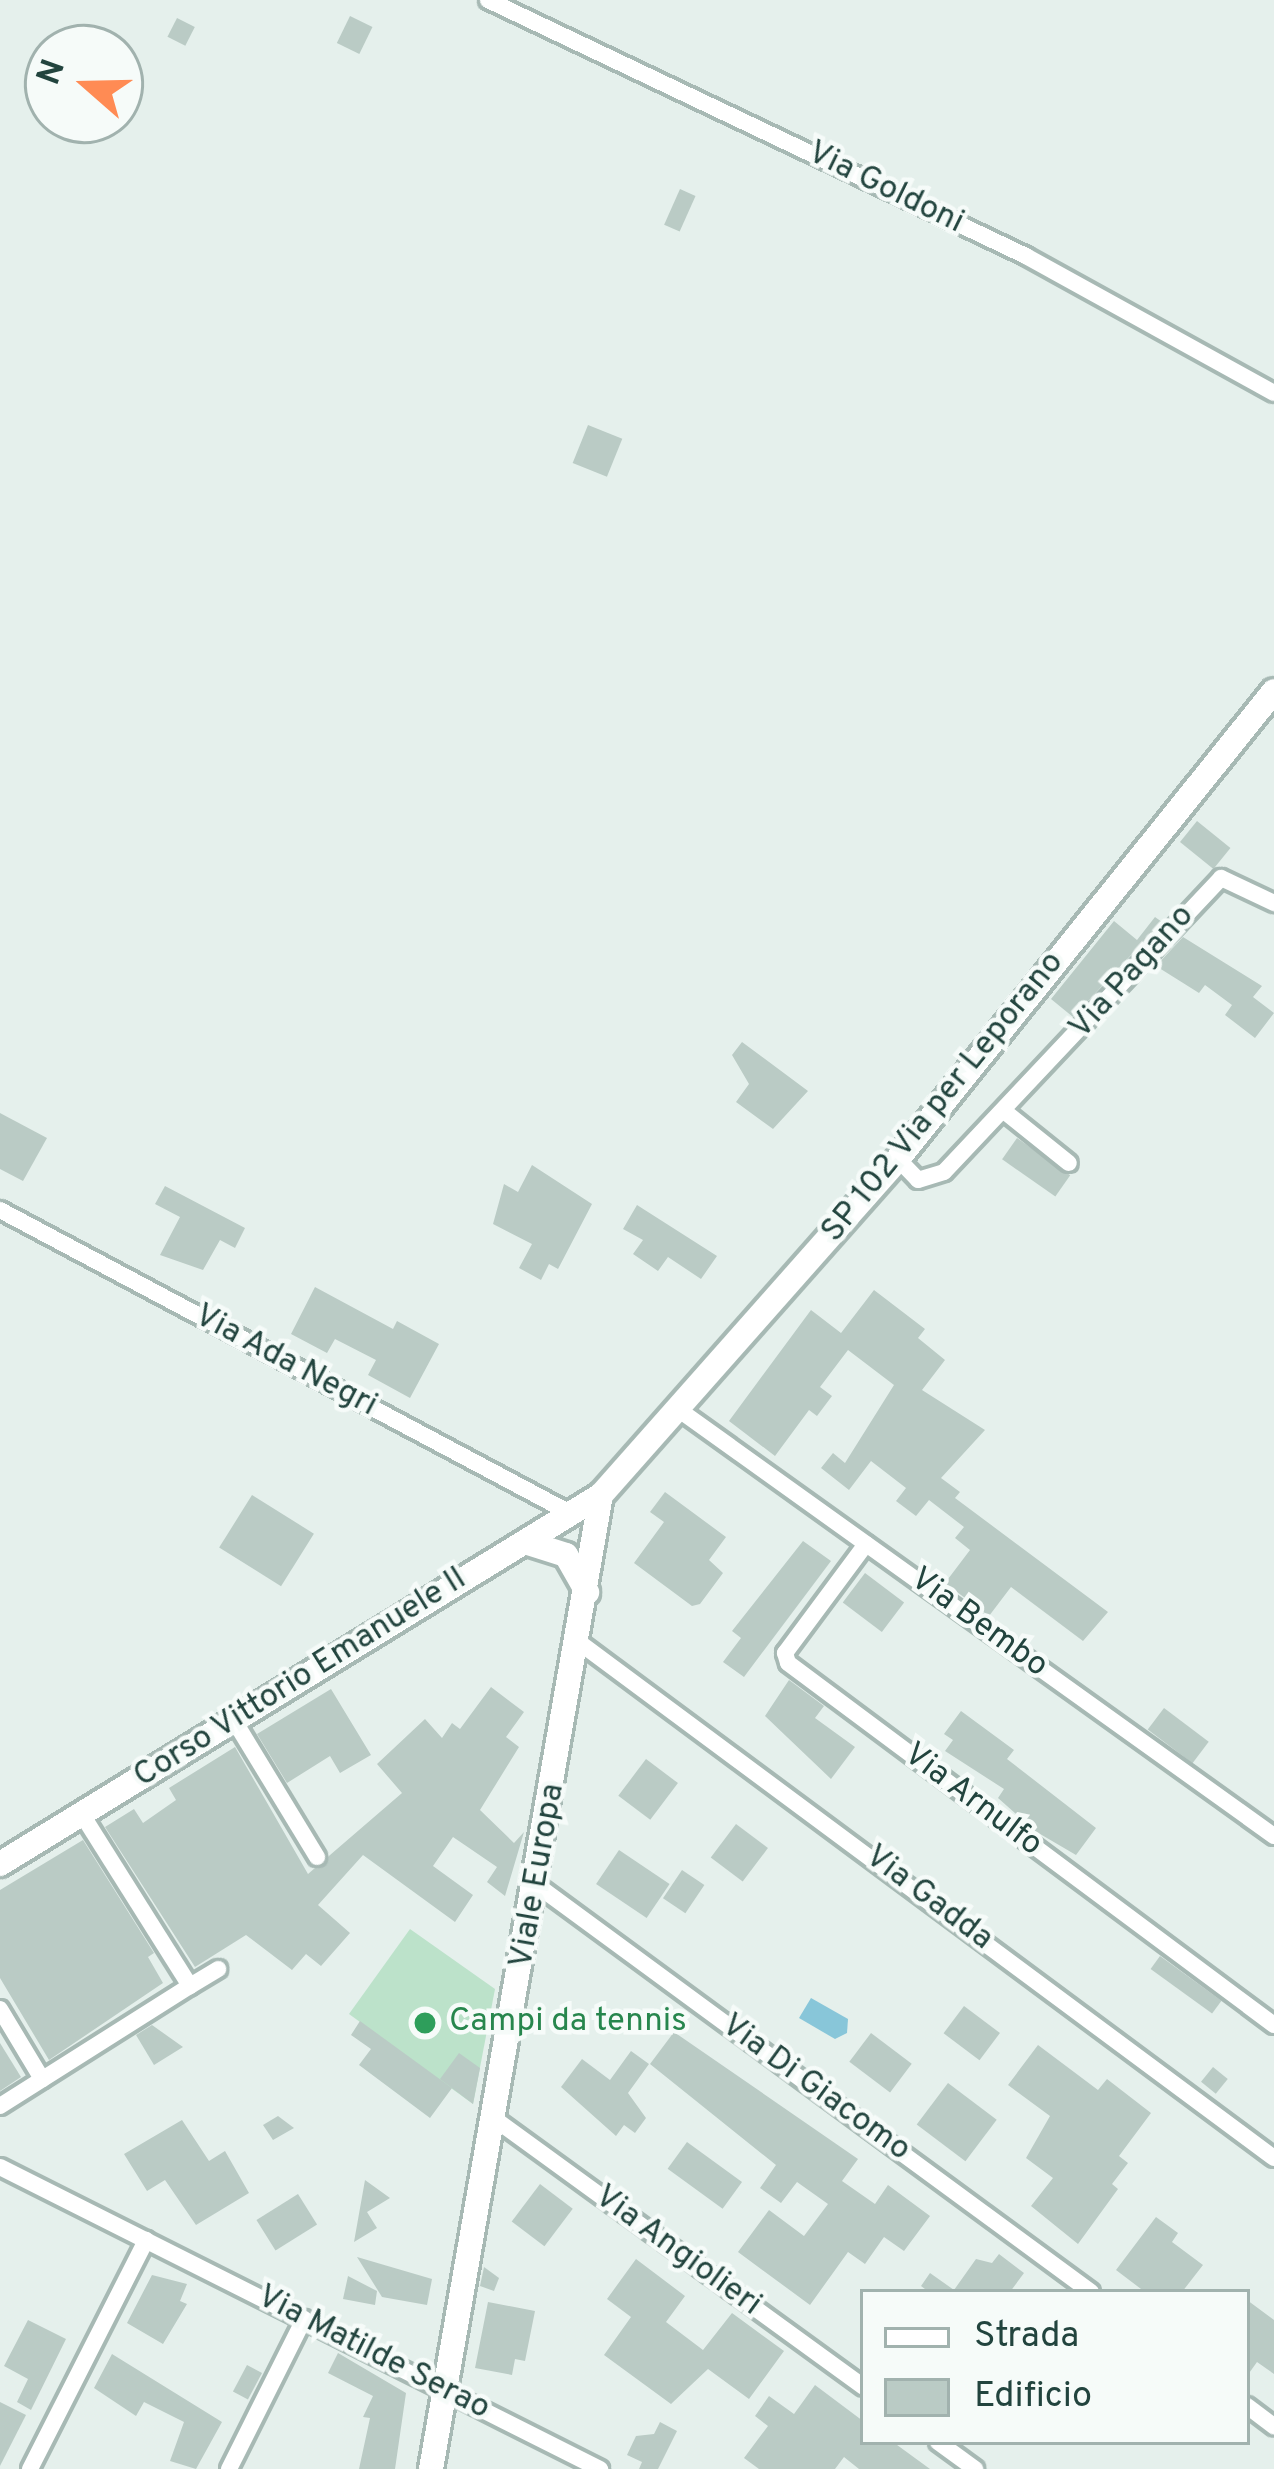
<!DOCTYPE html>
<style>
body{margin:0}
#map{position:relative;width:1274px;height:2469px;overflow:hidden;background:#e5f0ec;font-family:Overpass,sans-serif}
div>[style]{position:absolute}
.green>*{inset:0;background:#bce2ca}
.water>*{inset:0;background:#88c6d9}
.building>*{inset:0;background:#bacbc5;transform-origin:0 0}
.roads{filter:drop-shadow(3px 0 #a7b9b4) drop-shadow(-3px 0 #a7b9b4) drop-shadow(0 3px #a7b9b4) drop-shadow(0 -3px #a7b9b4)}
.street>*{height:16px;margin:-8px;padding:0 8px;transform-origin:8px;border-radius:8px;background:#fff}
.secondary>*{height:24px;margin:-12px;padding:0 12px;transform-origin:12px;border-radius:12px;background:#fff}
.dots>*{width:33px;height:33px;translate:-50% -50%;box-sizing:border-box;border:6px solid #f6fbf9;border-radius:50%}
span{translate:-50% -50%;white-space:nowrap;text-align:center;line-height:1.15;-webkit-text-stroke:9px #f6fbf9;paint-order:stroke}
.street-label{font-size:33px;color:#22443e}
.leisure-label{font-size:33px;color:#27864d}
.left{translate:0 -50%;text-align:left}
.legend{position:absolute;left:860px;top:2289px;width:390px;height:156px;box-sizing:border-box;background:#f6fbf9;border:3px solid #a1b2ae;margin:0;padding:15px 21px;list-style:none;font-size:36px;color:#22443e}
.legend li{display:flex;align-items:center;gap:24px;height:60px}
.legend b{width:60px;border:3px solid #a1b2ae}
.north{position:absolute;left:24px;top:24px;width:120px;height:120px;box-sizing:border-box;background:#f6fbf9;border:3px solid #a1b2ae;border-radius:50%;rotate:290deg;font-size:33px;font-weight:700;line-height:48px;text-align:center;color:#22443e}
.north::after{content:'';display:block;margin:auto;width:42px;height:54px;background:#ff8b54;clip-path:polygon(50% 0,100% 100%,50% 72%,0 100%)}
</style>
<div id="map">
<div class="green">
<div style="clip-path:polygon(410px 1929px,495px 1989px,473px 2104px,349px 2014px)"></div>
</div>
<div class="water">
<div style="clip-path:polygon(811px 1998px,848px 2019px,847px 2033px,835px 2039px,799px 2018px)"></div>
</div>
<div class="building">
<div style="left:350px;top:16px;width:25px;height:30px;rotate:26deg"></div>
<div style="left:177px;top:18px;width:20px;height:21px;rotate:27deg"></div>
<div style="left:680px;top:189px;width:17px;height:39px;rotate:24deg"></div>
<div style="left:588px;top:425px;width:37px;height:41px;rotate:22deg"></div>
<div style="left:1197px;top:821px;width:43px;height:27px;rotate:39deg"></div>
<div style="clip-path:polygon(1155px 917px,1162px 922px,1073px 1017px,1051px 999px,1114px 921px,1137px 940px)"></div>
<div style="clip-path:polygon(1183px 937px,1262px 986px,1253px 997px,1274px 1013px,1255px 1038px,1225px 1015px,1232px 1005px,1205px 985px,1199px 993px,1156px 966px)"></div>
<div style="clip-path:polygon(742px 1042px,808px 1091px,773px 1129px,736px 1102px,749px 1084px,732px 1055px)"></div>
<div style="clip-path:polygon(0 1113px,47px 1138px,23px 1181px,0 1169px)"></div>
<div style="left:1017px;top:1138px;width:65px;height:26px;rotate:35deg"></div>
<div style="clip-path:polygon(532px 1165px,592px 1204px,558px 1269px,549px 1264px,541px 1280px,519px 1268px,532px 1244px,493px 1224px,504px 1184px,518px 1192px)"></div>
<div style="clip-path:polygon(165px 1186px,245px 1228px,235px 1248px,220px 1240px,203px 1270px,160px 1255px,180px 1217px,155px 1204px)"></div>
<div style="clip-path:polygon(637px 1205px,717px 1256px,701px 1279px,668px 1257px,658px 1271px,633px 1254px,643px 1240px,623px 1229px)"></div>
<div style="clip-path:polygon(315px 1287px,393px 1329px,397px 1321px,439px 1344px,410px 1398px,368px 1375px,376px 1360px,335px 1339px,327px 1353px,291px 1334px)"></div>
<div style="clip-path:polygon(874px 1290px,925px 1329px,918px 1338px,945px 1360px,922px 1390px,985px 1430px,941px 1478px,960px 1492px,955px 1498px,1108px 1612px,1083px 1641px,1011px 1587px,989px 1616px,945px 1583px,970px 1550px,955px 1538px,964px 1527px,929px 1500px,916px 1516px,896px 1501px,906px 1488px,871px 1461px,849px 1490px,821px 1468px,833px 1453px,845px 1463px,894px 1385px,848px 1350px,820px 1387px,832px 1396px,817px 1416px,809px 1410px,775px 1456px,729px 1421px,811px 1310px,841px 1333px)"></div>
<div style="clip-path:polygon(665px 1492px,726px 1537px,709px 1560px,723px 1573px,700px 1604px,692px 1606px,634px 1563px,664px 1522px,650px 1512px)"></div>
<div style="left:252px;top:1495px;width:73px;height:62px;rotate:32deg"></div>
<div style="clip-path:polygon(803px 1541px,831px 1561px,744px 1677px,723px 1662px,741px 1638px,732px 1631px)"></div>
<div style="left:865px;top:1573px;width:49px;height:37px;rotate:37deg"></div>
<div style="clip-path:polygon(789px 1680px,824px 1706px,815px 1718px,855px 1747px,831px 1779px,765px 1716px)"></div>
<div style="clip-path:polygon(491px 1687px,524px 1712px,506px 1737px,519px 1747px,480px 1810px,514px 1843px,524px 1832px,505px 1896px,487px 1882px,497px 1867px,453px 1837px,433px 1866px,473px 1895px,455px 1922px,363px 1855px,318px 1905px,350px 1933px,321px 1966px,306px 1954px,292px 1970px,246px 1935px,195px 1967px,105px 1827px,134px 1809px,143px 1823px,176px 1800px,169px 1788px,235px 1747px,308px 1874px,402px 1793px,377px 1764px,425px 1719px,442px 1738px,452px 1723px,460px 1729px)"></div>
<div style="clip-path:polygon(331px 1689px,371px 1755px,340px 1773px,330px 1756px,287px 1783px,257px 1734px)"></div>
<div style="left:1164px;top:1708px;width:56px;height:27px;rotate:37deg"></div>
<div style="clip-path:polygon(961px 1711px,1014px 1750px,1007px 1759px,1096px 1828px,1076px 1855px,1035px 1831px,998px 1798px,1004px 1789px,945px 1751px,953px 1740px,944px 1734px)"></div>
<div style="left:646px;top:1759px;width:40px;height:46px;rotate:37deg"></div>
<div style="left:736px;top:1824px;width:40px;height:42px;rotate:37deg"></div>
<div style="clip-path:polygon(83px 1840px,154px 1953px,148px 1957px,163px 1983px,49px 2060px,0 1978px,0 1890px)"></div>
<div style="left:619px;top:1850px;width:61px;height:41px;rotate:34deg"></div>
<div style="left:682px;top:1870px;width:27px;height:34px;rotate:34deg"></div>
<div style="left:1160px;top:1956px;width:76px;height:16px;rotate:36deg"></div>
<div style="left:964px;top:2006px;width:45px;height:34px;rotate:37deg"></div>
<div style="clip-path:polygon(360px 2021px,452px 2088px,430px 2118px,359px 2065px,371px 2049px,351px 2035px)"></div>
<div style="clip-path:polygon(152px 2025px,183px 2047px,154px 2065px,136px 2035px)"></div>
<div style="clip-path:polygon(674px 2032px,858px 2159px,842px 2181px,875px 2204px,888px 2185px,930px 2216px,904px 2251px,884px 2237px,865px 2264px,848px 2252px,810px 2305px,738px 2252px,769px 2210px,804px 2236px,828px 2204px,797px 2182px,781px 2203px,760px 2188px,776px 2165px,650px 2064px)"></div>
<div style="left:871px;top:2033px;width:51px;height:36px;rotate:37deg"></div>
<div style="clip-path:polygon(0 2043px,21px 2077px,0 2091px)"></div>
<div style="clip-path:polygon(1038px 2045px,1098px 2090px,1107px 2079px,1151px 2113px,1119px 2156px,1128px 2163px,1112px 2184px,1118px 2189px,1078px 2244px,1031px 2206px,1053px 2178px,1026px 2158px,1050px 2116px,1008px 2085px)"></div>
<div style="clip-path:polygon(631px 2051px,649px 2064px,628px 2093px,646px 2118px,635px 2133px,624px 2125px,616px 2136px,561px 2087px,582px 2059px,610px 2080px)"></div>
<div style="clip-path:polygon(459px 2053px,480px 2068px,473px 2104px,440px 2079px)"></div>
<div style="left:1213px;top:2067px;width:19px;height:19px;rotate:39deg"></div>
<div style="left:948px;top:2083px;width:61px;height:52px;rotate:37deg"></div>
<div style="clip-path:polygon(278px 2116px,294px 2128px,273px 2140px,263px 2125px)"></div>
<div style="clip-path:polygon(182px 2120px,209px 2161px,225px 2151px,249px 2193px,196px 2225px,165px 2180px,147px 2191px,124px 2154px)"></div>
<div style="left:687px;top:2142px;width:68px;height:33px;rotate:36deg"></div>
<div style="clip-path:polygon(365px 2180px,390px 2198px,367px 2212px,377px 2228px,354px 2242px)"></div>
<div style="left:540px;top:2184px;width:41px;height:47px;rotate:37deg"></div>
<div style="left:298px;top:2194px;width:36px;height:49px;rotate:58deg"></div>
<div style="clip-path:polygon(1156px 2217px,1178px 2233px,1172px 2242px,1203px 2265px,1182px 2292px,1145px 2292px,1116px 2270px)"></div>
<div style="clip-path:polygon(999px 2254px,1024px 2273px,1010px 2292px,929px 2292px,921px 2286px,930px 2273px,954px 2290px,976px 2259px,992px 2263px)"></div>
<div style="clip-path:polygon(357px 2257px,432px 2279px,427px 2305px,382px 2297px)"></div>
<div style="clip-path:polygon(636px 2259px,685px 2296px,666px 2322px,703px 2350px,732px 2313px,784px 2351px,749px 2399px,708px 2369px,671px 2404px,604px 2355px,631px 2317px,607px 2299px)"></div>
<div style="clip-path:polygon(484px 2267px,499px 2278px,494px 2291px,480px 2286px)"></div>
<div style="clip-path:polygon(152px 2275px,187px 2284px,180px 2301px,187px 2304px,163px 2344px,127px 2323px)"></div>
<div style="clip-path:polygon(348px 2276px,377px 2291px,375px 2305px,343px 2299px)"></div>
<div style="clip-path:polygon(1247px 2300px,1274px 2320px,1274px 2374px,1257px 2362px,1247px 2376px)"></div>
<div style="clip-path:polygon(488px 2302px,535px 2311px,525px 2361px,515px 2359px,512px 2375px,475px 2368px)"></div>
<div style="clip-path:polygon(28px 2320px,66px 2339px,31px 2410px,17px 2402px,28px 2379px,4px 2366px)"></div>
<div style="clip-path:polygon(338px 2353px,406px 2393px,395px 2469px,359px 2469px,370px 2418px,363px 2417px,373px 2396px,328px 2373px)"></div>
<div style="clip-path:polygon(112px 2354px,222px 2422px,196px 2469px,170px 2461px,184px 2422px,144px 2402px,136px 2416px,94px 2388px)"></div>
<div style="left:247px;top:2365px;width:17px;height:30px;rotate:28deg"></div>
<div style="clip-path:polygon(815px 2385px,863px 2421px,863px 2442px,893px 2442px,930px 2469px,859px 2469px,844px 2457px,835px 2469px,759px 2469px,744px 2458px,768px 2426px,755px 2416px,769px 2396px,794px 2414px)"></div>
<div style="clip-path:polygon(0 2402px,26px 2415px,0 2466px)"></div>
<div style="clip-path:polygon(660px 2422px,677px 2431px,658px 2469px,639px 2469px,642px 2462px,627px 2455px,636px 2436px,654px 2434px)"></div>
</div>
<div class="roads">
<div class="street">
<div style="left:488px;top:0;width:596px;rotate:25.45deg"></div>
<div style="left:1026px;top:256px;width:283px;rotate:28.9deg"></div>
<div style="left:1004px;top:1111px;width:83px;rotate:38.7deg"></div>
<div style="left:898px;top:1159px;width:29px;rotate:46deg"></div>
<div style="left:918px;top:1180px;width:27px;rotate:-17deg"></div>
<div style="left:944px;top:1172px;width:404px;rotate:-46.7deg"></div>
<div style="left:1221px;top:878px;width:59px;rotate:25.3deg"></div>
<div style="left:0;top:1210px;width:646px;rotate:27.99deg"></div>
<div style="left:682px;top:1412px;width:728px;rotate:35.61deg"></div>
<div style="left:866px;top:1544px;width:136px;rotate:126.6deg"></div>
<div style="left:785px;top:1653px;width:10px;rotate:73deg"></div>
<div style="left:788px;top:1663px;width:606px;rotate:36.68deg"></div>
<div style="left:580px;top:1643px;width:864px;rotate:36.58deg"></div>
<div style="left:235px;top:1722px;width:158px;rotate:58.7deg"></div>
<div style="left:538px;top:1886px;width:686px;rotate:36.29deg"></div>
<div style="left:190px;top:1986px;width:33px;rotate:-31deg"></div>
<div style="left:0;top:2009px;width:82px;rotate:59deg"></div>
<div style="left:0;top:2106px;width:225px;rotate:-32.3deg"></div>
<div style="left:190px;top:1986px;width:204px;rotate:-122.2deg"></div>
<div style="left:492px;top:2117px;width:459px;rotate:36deg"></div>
<div style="left:0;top:2167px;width:672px;rotate:26.72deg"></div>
<div style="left:1247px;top:2406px;width:34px;rotate:37deg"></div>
<div style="left:938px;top:2442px;width:46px;rotate:36.1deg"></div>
<div style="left:30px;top:2469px;width:257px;rotate:-63.1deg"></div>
<div style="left:229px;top:2469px;width:168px;rotate:-63.4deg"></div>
</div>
<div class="secondary">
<div style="left:525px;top:1542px;width:43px;rotate:17.6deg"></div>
<div style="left:566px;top:1555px;width:43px;rotate:60.4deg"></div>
<div style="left:0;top:1864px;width:705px;rotate:-31.55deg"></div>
<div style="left:601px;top:1495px;width:448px;rotate:-48.5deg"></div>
<div style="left:898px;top:1159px;width:600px;rotate:-51.22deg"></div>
<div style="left:431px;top:2469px;width:989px;rotate:-80.1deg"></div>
</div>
</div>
<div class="dots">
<div style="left:425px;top:2023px;background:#2e9e5b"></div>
</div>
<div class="street-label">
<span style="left:885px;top:189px;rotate:26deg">Via Goldoni</span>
<span style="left:1133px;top:973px;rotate:-48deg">Via Pagano</span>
<span style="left:944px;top:1098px;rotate:-51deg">SP 102 Via per Leporano</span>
<span style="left:285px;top:1362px;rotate:28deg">Via Ada Negri</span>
<span style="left:978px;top:1624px;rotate:36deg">Via Bembo</span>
<span style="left:301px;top:1679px;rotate:-32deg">Corso Vittorio Emanuele II</span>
<span style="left:972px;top:1801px;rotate:37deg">Via Arnulfo</span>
<span style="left:539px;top:1876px;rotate:-80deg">Viale Europa</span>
<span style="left:928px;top:1899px;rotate:37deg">Via Gadda</span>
<span style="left:815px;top:2089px;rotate:36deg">Via Di Giacomo</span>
<span style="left:677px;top:2252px;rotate:36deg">Via Angiolieri</span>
<span style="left:373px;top:2354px;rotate:27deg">Via Matilde Serao</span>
</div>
<div class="leisure-label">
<span class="left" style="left:449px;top:2023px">Campi da tennis</span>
</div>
<ul class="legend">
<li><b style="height:15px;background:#fff"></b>Strada</li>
<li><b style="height:33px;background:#bacbc5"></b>Edificio</li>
</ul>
<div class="north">N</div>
</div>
